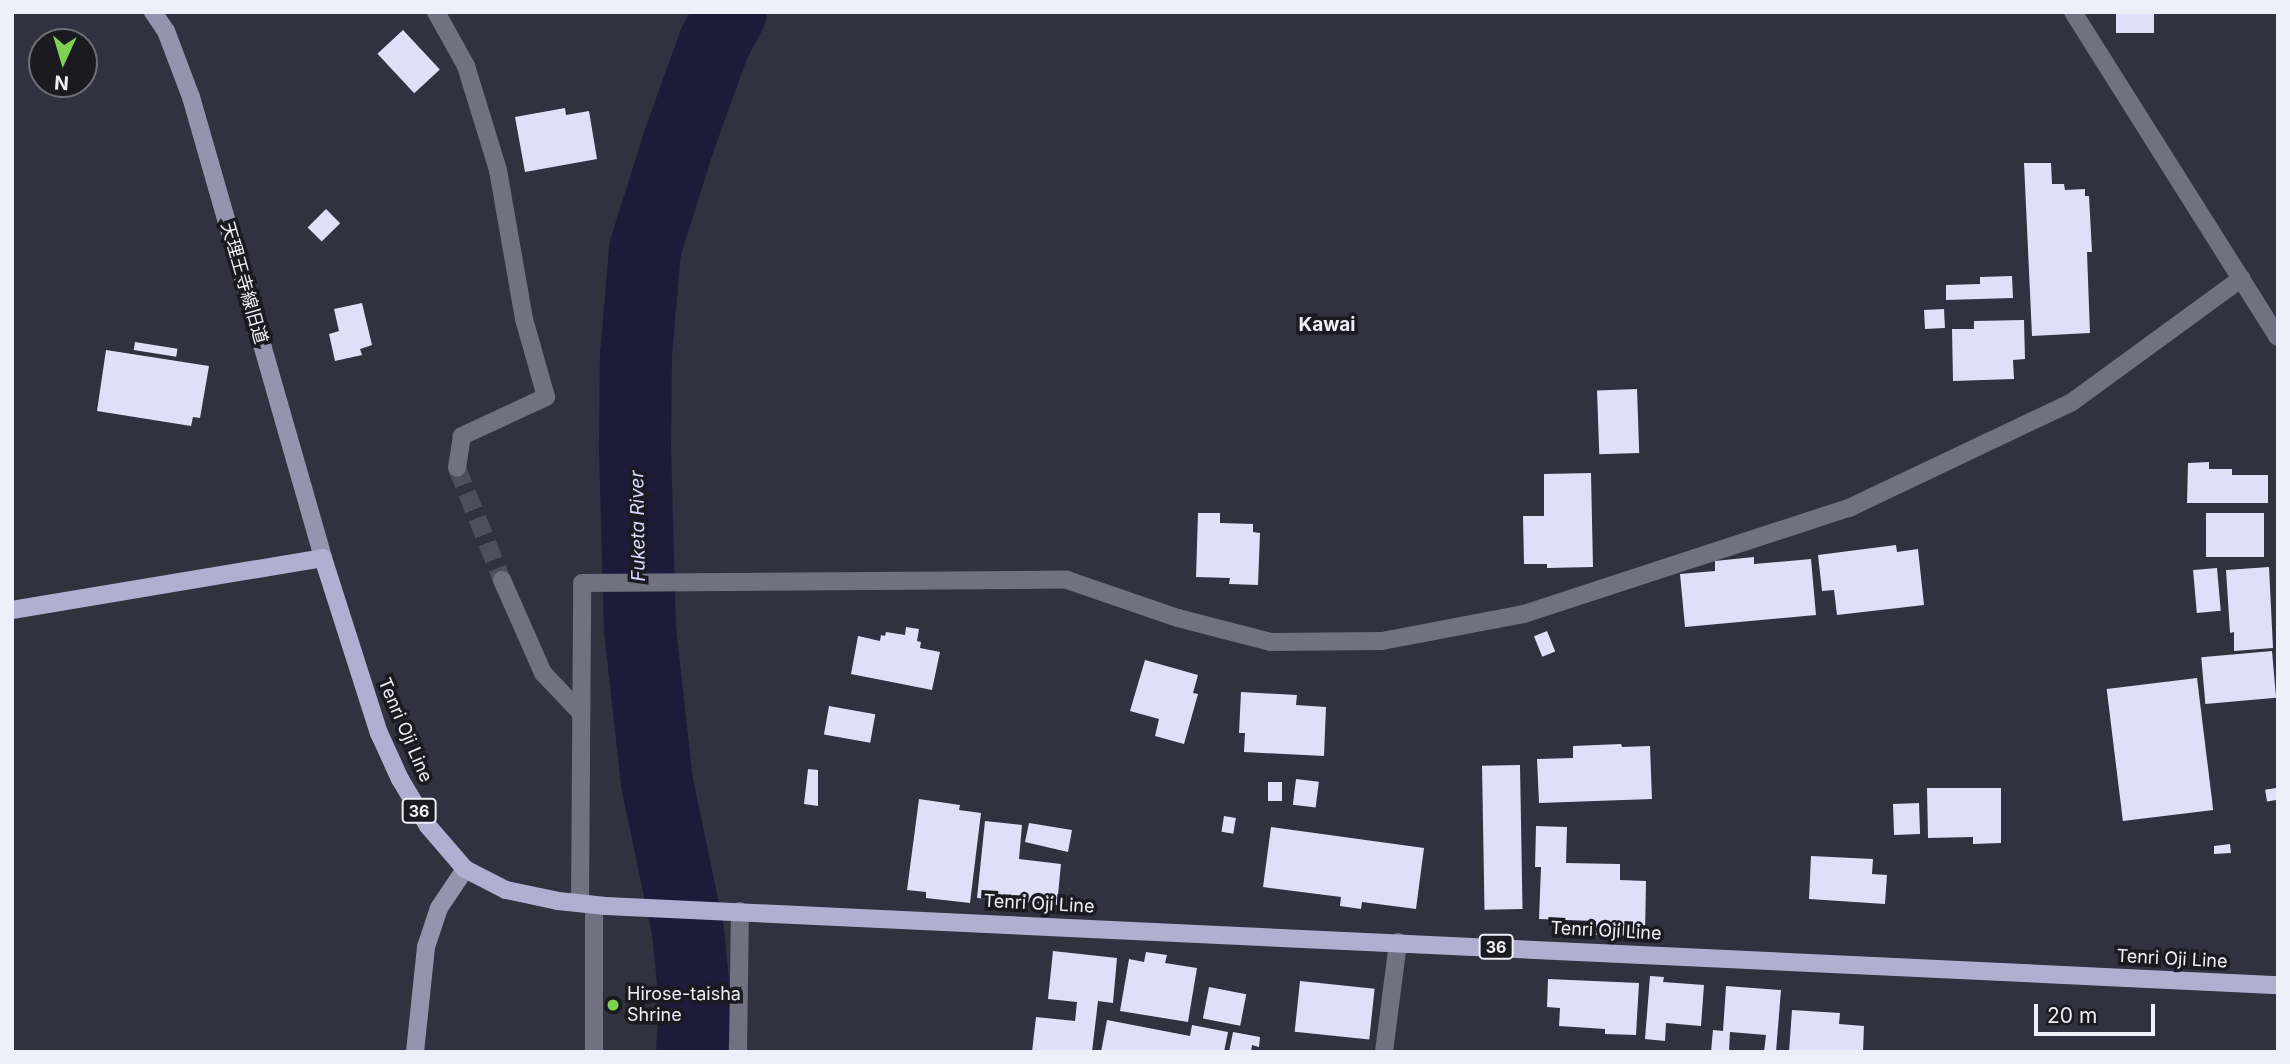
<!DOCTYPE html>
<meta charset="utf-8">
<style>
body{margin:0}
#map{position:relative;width:2290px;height:1064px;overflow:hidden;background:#313140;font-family:Inter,"Noto Sans JP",sans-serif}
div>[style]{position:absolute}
.river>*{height:72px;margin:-36px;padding:0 36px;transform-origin:36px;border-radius:36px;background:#1e1a39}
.building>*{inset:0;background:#dfdff8;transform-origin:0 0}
.street-tunnel>*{height:18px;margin-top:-9px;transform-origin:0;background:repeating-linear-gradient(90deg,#4e4e5c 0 18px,transparent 0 27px)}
.lane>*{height:18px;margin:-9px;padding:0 9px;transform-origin:9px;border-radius:9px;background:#727182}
.street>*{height:18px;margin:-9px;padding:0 9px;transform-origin:9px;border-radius:9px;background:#727182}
.secondary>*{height:18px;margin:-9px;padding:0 9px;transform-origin:9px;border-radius:9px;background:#9594af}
.primary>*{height:18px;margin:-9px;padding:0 9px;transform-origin:9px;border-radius:9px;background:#b0afd1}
.dots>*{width:19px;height:19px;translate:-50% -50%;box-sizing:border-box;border:4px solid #1a1a20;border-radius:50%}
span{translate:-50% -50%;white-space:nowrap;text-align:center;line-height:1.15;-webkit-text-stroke:7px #1a1a20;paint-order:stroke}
.shield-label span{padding:2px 5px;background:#1a1a20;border:2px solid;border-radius:5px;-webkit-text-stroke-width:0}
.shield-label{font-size:16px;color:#efeff9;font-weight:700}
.street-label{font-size:18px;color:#efeff9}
.poi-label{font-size:18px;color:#efeff9}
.left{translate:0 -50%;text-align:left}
.neighbourhood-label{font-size:19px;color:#efeff9;font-weight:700}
.water-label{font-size:19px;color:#d8d7fd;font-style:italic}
.frame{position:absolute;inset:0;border:14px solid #efeff9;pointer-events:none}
.north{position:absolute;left:28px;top:28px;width:70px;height:70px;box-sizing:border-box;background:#1a1a20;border:2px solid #6f6f77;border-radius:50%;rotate:184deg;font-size:19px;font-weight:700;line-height:28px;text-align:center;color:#efeff9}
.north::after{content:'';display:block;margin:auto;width:24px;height:32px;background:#7ed153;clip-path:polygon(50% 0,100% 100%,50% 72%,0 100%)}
.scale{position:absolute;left:2034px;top:1004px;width:121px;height:32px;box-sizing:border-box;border:4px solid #efeff9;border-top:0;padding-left:9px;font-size:21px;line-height:24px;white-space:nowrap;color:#efeff9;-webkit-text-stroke:5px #1a1a20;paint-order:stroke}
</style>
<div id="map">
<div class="river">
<div style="left:692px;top:1052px;width:50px;rotate:-86.6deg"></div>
<div style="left:695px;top:1002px;width:71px;rotate:-95.6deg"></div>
<div style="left:688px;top:931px;width:151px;rotate:-101.8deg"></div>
<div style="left:657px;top:783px;width:156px;rotate:-96.3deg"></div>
<div style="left:640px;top:628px;width:183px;rotate:-91.6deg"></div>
<div style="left:635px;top:445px;width:90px;rotate:-89.4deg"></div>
<div style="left:636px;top:355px;width:106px;rotate:-85.1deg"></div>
<div style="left:645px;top:249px;width:113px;rotate:-72.5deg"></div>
<div style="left:679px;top:141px;width:103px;rotate:-70.2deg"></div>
<div style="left:714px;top:44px;width:36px;rotate:-62deg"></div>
</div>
<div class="building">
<div style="left:2116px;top:12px;width:38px;height:21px"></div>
<div style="left:403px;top:30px;width:54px;height:35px;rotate:47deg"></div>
<div style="clip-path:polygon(565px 108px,566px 115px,589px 111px,597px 159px,525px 172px,515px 117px)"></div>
<div style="clip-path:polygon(2024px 163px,2051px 163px,2052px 184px,2064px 184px,2065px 190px,2085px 189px,2085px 196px,2089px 196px,2092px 252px,2087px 252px,2090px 333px,2032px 336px)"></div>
<div style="left:326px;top:209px;width:20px;height:26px;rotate:45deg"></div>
<div style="clip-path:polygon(2012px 276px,2013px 298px,1946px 300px,1946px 285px,1980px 284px,1980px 277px)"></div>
<div style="clip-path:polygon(362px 303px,372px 345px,360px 349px,362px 355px,335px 361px,329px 334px,339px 331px,334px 309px)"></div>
<div style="left:1944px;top:309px;width:19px;height:20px;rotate:87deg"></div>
<div style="clip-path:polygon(2024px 320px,2025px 359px,2013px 360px,2014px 379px,1953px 381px,1952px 329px,1974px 329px,1974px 321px)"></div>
<div style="left:135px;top:342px;width:43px;height:8px;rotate:9deg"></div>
<div style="clip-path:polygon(106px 350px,209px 366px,200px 418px,193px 417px,191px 426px,97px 411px)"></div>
<div style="left:1637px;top:389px;width:64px;height:40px;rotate:88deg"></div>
<div style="clip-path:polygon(2209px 462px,2209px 469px,2232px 469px,2232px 475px,2268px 475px,2268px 503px,2187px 503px,2188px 463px)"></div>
<div style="clip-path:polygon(1591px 473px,1593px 567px,1547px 568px,1547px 564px,1524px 564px,1523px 516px,1544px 516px,1544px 474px)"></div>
<div style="clip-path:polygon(1198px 513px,1220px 513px,1220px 523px,1253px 524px,1253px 532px,1260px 533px,1258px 585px,1229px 584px,1230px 578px,1196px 577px)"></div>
<div style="left:2206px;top:513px;width:58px;height:44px"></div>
<div style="clip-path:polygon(1896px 545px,1897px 552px,1918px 549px,1924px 605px,1837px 615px,1834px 590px,1822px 591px,1818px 555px)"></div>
<div style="clip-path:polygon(1754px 557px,1754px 564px,1811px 559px,1816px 615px,1685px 627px,1680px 574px,1715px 571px,1715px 561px)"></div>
<div style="clip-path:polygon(2269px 567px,2273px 648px,2234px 651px,2234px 632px,2230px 633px,2226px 570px)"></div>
<div style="left:2217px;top:568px;width:43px;height:24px;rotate:85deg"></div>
<div style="clip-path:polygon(906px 627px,919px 629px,917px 641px,921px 642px,920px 648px,940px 652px,932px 690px,851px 674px,858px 636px,880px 641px,881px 635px,885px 636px,886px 632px,905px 635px)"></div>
<div style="left:1547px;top:631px;width:22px;height:14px;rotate:68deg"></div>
<div style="left:2272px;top:651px;width:47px;height:71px;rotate:85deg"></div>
<div style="clip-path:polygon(1145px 660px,1198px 675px,1193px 693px,1198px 694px,1184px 744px,1155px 736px,1159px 719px,1130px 711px)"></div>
<div style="left:2197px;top:678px;width:133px;height:91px;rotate:83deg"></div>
<div style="clip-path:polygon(1241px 692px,1297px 695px,1296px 705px,1326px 707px,1324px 756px,1244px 752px,1245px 733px,1239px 733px)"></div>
<div style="left:829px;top:706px;width:47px;height:29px;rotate:10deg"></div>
<div style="clip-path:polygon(1621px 744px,1622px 747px,1650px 746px,1652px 799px,1539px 803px,1537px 759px,1573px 758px,1573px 746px)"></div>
<div style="left:1520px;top:765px;width:144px;height:38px;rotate:89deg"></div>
<div style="clip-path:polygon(808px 769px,818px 770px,818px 806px,804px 804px)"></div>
<div style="left:1296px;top:779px;width:23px;height:26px;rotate:7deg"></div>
<div style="left:1268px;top:782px;width:14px;height:19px"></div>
<div style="clip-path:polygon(1927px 788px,2001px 788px,2001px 843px,1973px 844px,1973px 837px,1928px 838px)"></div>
<div style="left:2276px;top:788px;width:12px;height:11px;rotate:81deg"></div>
<div style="clip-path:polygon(919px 799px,960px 805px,959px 810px,981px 813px,970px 903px,926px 898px,926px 892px,907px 890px)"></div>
<div style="left:1919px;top:803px;width:31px;height:26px;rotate:88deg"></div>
<div style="left:1224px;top:816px;width:12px;height:16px;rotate:9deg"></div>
<div style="clip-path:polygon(985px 821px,1022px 825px,1019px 859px,1061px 864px,1057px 905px,977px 898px)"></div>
<div style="clip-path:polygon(1029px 823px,1072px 830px,1068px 852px,1025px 842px)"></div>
<div style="clip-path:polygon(1536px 826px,1567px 827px,1566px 863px,1620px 864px,1620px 880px,1646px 881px,1645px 936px,1596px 935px,1596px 921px,1539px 919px,1541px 867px,1535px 867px)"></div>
<div style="clip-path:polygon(1271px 827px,1424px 848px,1416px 909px,1362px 902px,1361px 909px,1340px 906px,1341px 897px,1263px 887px)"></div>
<div style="clip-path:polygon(2230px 844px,2231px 853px,2214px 854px,2214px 846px)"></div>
<div style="clip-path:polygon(1811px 856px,1873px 859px,1872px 874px,1887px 875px,1885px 904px,1809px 899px)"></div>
<div style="clip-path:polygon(1053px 951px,1117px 958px,1113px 1003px,1098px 1001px,1092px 1052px,1032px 1052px,1036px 1017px,1075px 1021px,1077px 1002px,1048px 999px)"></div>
<div style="clip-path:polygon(1146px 952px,1167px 955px,1165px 963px,1197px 968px,1188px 1022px,1120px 1011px,1129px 959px,1144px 962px)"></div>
<div style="clip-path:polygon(1650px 976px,1664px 977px,1663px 982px,1704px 985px,1701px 1026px,1666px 1023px,1665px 1041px,1645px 1039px)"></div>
<div style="clip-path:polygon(1548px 979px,1639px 983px,1636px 1035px,1605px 1034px,1605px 1029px,1559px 1026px,1560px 1008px,1547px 1007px)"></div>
<div style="left:1300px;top:981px;width:75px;height:51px;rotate:6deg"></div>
<div style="clip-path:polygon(1726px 986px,1781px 990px,1776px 1052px,1764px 1052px,1766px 1035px,1730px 1032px,1729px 1052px,1711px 1052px,1713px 1030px,1723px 1031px)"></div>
<div style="left:1209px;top:987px;width:38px;height:32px;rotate:11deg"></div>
<div style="clip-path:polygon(1792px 1010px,1840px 1013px,1839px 1024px,1864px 1026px,1863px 1052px,1789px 1052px)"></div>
<div style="clip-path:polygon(1107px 1020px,1190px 1036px,1192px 1025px,1228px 1032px,1224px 1052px,1101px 1052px)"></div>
<div style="clip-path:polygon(1233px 1032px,1260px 1037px,1259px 1047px,1252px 1045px,1251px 1052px,1229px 1052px)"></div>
</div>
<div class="street-tunnel">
<div style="left:457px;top:468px;width:121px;rotate:68.1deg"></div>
</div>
<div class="lane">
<div style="left:594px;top:1052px;width:147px;rotate:-90deg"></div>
</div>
<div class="street">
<div style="left:436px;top:12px;width:62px;rotate:60.9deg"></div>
<div style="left:466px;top:66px;width:109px;rotate:72.9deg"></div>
<div style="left:498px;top:170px;width:151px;rotate:80.1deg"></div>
<div style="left:524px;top:319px;width:81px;rotate:74.2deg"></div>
<div style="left:546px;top:397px;width:93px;rotate:155.1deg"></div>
<div style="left:462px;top:436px;width:32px;rotate:99deg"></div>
<div style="left:2073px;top:12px;width:384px;rotate:57.8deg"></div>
<div style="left:502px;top:580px;width:102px;rotate:66.2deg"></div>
<div style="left:543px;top:673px;width:55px;rotate:46.5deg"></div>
<div style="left:580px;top:903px;width:320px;rotate:-89.6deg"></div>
<div style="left:582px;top:583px;width:485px;rotate:-0.4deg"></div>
<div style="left:1067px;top:580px;width:117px;rotate:18.9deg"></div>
<div style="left:1178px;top:618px;width:96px;rotate:14.5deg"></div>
<div style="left:1271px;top:642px;width:111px;rotate:-0.5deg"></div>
<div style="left:1382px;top:641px;width:145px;rotate:-10.8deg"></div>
<div style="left:1524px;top:614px;width:342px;rotate:-18.1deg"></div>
<div style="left:1849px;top:508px;width:247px;rotate:-25.4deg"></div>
<div style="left:2072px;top:402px;width:210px;rotate:-36.1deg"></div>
<div style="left:738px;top:1052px;width:141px;rotate:-89.2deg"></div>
<div style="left:1384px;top:1052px;width:111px;rotate:-82.7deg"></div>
</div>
<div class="secondary">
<div style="left:153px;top:12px;width:23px;rotate:56deg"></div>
<div style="left:166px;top:31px;width:71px;rotate:69.3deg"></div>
<div style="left:191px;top:97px;width:480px;rotate:74deg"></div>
<div style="left:415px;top:1052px;width:106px;rotate:-84deg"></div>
<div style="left:426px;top:947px;width:41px;rotate:-71.6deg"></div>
<div style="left:439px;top:908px;width:47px;rotate:-56.3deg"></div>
</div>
<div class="primary">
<div style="left:12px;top:610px;width:315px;rotate:-9.5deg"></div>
<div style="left:323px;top:558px;width:184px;rotate:72.3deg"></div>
<div style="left:379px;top:733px;width:51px;rotate:65.5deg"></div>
<div style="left:400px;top:779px;width:55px;rotate:59.2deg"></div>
<div style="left:428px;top:826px;width:57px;rotate:49.3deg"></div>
<div style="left:465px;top:869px;width:46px;rotate:27.1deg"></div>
<div style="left:506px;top:890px;width:53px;rotate:11.9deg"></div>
<div style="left:558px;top:901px;width:48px;rotate:5.9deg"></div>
<div style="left:606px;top:906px;width:1674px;rotate:2.71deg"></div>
</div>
<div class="dots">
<div style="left:613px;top:1005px;background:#7ed153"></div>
</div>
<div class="shield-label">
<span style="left:419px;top:811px">36</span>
<span style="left:1496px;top:947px">36</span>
</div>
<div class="street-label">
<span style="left:244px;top:283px;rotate:74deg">天理王寺線旧道</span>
<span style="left:405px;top:730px;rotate:67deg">Tenri Oji Line</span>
<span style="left:1039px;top:904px;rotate:3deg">Tenri Oji Line</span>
<span style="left:1606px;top:931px;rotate:3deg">Tenri Oji Line</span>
<span style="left:2172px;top:959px;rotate:3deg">Tenri Oji Line</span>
</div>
<div class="poi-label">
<span class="left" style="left:627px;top:1005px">Hirose-taisha<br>Shrine</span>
</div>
<div class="neighbourhood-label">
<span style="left:1327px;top:325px">Kawai</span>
</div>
<div class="water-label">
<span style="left:638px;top:526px;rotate:-91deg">Fuketa River</span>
</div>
<div class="frame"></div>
<div class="north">N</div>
<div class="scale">20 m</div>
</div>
